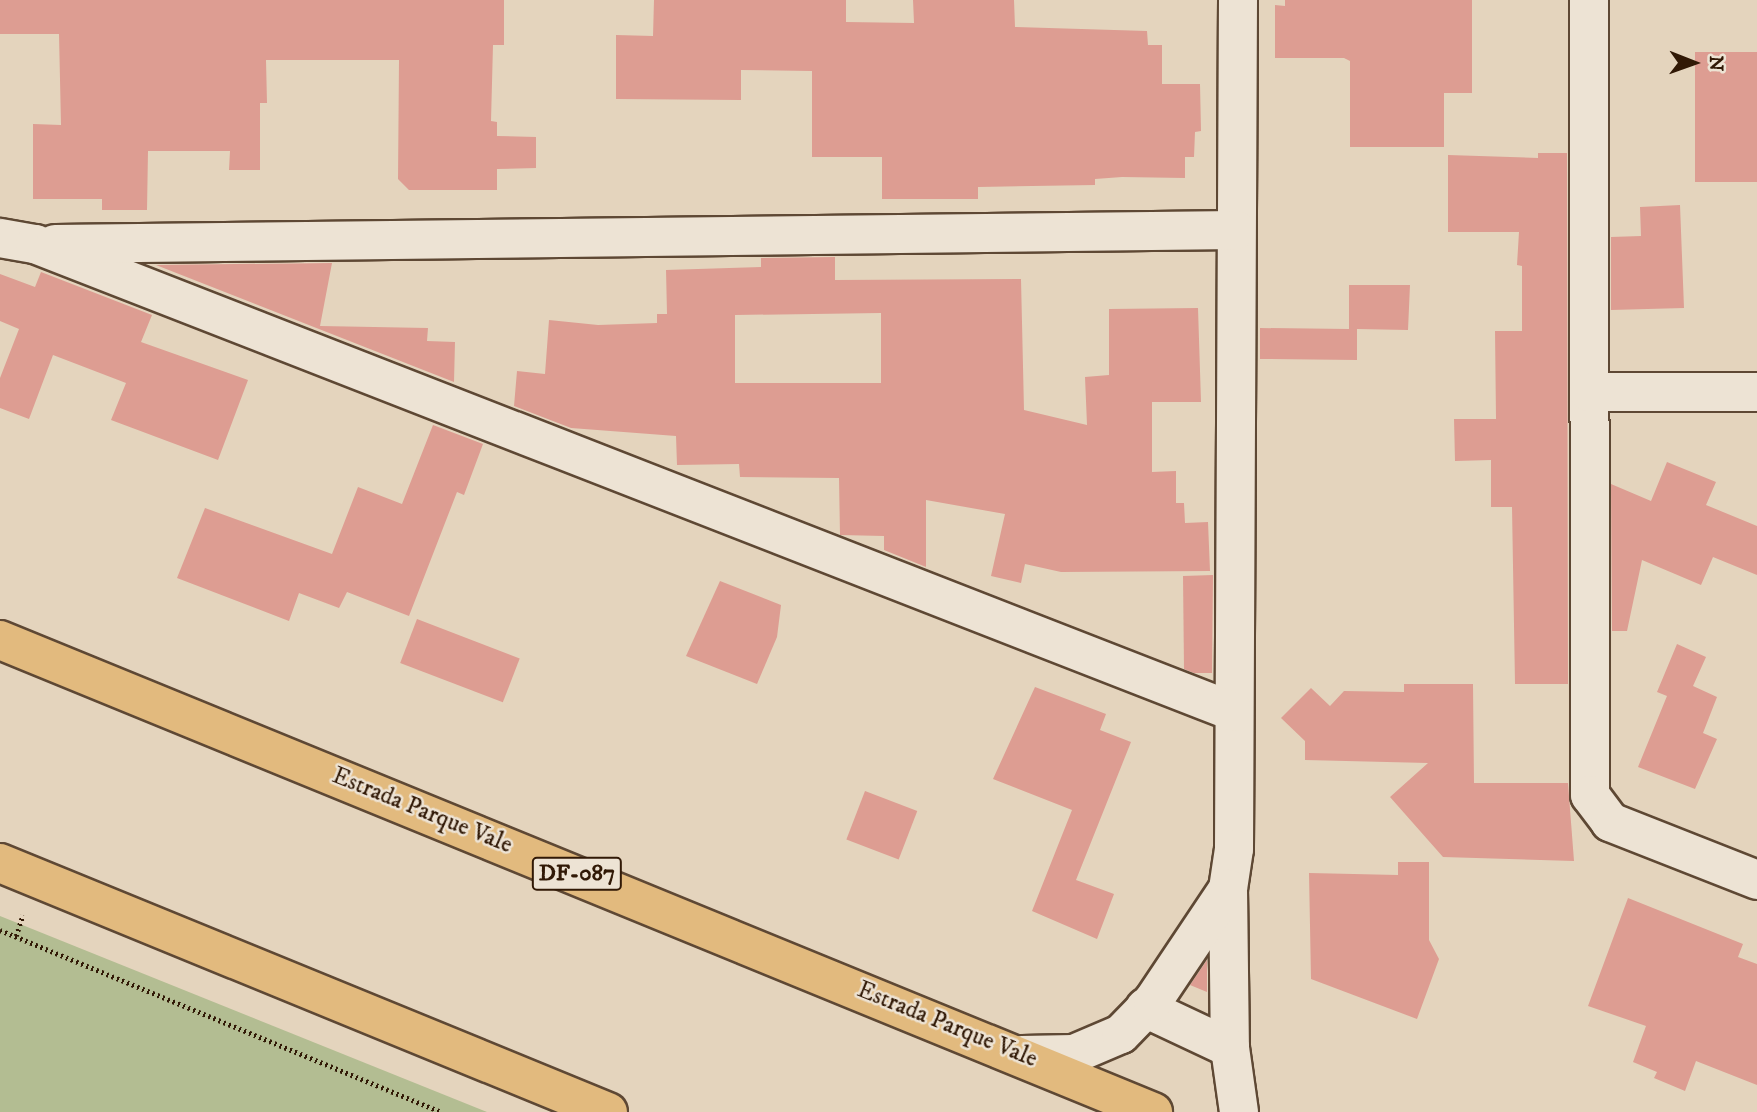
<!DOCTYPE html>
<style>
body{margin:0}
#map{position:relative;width:1757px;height:1112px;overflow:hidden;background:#e4d4bd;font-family:"IM FELL DW Pica",serif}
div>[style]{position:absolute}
.green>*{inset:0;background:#b3bd92}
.building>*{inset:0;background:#dd9d92;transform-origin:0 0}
.path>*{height:4.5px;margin-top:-2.25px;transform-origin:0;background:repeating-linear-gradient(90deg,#311906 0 2px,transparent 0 5.5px)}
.roads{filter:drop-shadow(2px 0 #5e4834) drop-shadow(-2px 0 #5e4834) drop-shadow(0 2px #5e4834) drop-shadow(0 -2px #5e4834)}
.street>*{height:38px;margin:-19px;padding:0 19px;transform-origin:19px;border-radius:19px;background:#ede3d4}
.primary>*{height:38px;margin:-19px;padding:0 19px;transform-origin:19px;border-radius:19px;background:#e2ba7e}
span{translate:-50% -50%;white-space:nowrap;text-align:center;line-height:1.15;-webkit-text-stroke:5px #ede3d4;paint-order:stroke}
.shield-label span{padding:2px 5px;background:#ede3d4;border:2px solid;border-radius:5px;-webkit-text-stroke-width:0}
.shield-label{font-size:23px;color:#311906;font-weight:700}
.street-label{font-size:24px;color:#311906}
.north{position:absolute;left:1659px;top:28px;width:70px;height:70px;-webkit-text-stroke:5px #ede3d4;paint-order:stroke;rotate:91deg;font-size:19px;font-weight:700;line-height:28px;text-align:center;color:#311906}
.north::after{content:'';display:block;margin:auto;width:24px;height:32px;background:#311906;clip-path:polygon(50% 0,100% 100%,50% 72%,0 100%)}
</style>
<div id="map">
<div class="green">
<div style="clip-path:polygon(0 916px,487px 1112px,0 1112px)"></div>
</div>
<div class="building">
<div style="clip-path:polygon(0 0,504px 0,504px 45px,493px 45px,491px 121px,497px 122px,497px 136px,536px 137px,536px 168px,497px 169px,497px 190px,409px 190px,398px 179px,399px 60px,266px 60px,267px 103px,260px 103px,260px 170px,229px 170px,230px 151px,148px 151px,147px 210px,102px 210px,102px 199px,33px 199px,33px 124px,61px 125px,59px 34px,0 34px)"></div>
<div style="clip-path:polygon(654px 0,846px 0,846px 22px,914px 23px,913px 0,1014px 0,1015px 27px,1147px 31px,1148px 45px,1162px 45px,1162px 84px,1200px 84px,1201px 131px,1195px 132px,1194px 157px,1185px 157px,1185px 178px,1122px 177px,1095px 179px,1095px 185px,978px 187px,978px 199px,882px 199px,882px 157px,812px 157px,812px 71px,741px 70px,741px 100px,616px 99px,616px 35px,653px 36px)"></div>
<div style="clip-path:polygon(1285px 0,1472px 0,1472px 93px,1444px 93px,1444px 147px,1350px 147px,1350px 61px,1344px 58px,1275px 58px,1275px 5px,1285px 6px)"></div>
<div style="left:1757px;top:52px;width:130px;height:62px;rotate:90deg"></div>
<div style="clip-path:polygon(1538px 153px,1567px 153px,1568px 684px,1515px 684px,1512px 507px,1491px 507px,1491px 460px,1455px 461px,1454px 419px,1496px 419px,1495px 331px,1522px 331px,1522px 266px,1517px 265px,1519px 232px,1448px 232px,1448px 155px,1538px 158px)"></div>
<div style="clip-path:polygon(1680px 205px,1684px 308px,1611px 310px,1611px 237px,1641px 236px,1640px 207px)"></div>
<div style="clip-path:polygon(evenodd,835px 257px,835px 280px,1021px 279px,1024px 410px,1087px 425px,1085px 377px,1109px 375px,1109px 309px,1198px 308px,1201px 402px,1152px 402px,1152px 472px,1176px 471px,1176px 503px,1184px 503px,1185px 523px,1208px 522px,1210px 571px,1061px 572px,1025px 564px,1021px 583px,991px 576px,1005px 514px,926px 500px,926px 567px,884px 550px,884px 536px,840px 535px,839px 478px,740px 477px,739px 464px,677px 465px,676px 436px,571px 428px,514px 406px,517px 371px,545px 374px,549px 320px,598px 325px,657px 323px,657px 314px,667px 314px,666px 270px,761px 267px,761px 258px,835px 257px,881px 313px,881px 383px,735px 383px,735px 315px,881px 313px)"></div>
<div style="clip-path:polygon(332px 263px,320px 326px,428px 328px,427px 341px,455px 342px,454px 382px,156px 265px)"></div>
<div style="clip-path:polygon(41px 272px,152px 315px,141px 342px,248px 380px,218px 460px,111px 420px,126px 383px,53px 355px,29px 419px,0 408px,0 378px,19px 329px,0 321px,0 274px,35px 287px)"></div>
<div style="clip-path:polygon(1349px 285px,1410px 285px,1408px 330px,1357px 329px,1357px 360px,1260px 359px,1260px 328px,1349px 329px)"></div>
<div style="clip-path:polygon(433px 425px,483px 444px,464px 495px,457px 492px,409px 616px,347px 592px,339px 608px,299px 593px,289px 621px,177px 578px,205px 508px,332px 554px,358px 487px,402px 504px)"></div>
<div style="clip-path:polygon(1667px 462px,1716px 482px,1706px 505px,1757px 526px,1757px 575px,1713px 557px,1701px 585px,1642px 560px,1627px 631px,1612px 631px,1611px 484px,1651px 501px)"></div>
<div style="clip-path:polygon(1213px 575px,1212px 673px,1194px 673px,1184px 669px,1183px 576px)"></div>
<div style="clip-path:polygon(720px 581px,781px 605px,777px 637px,757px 684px,686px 656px)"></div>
<div style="left:417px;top:619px;width:110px;height:47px;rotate:21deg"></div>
<div style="clip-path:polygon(1677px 644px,1706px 657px,1693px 686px,1717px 697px,1703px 733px,1717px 739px,1695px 789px,1638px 767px,1667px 696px,1657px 692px)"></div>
<div style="clip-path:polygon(1404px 684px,1473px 684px,1474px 783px,1568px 783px,1574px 861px,1443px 857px,1390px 797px,1428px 763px,1305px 760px,1305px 741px,1281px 718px,1311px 688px,1330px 706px,1344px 691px,1404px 692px)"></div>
<div style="clip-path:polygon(1035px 687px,1106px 714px,1100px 730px,1131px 742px,1076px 880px,1114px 894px,1097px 939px,1032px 911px,1072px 810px,993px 779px)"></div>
<div style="left:865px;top:791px;width:56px;height:52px;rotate:21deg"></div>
<div style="clip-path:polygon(1398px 862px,1429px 862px,1429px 940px,1439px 959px,1417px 1019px,1311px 979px,1309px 873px,1398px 875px)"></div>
<div style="clip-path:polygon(1628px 898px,1743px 944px,1738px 957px,1757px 964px,1757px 1085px,1696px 1061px,1685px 1091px,1654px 1078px,1657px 1072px,1633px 1062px,1646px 1026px,1588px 1006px)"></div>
<div style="clip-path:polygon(1207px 960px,1207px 992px,1190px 985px)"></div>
</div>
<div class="path">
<div style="left:0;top:930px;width:477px;rotate:22.4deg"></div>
<div style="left:16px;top:936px;width:22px;rotate:-72deg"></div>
</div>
<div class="roads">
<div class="street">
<div style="left:1238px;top:0;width:849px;rotate:90.27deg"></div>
<div style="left:1234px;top:849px;width:40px;rotate:98.5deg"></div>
<div style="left:1228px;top:889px;width:159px;rotate:89.3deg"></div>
<div style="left:1230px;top:1048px;width:65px;rotate:82deg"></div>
<div style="left:1589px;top:0;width:795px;rotate:89.93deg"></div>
<div style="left:1590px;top:795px;width:34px;rotate:53deg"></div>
<div style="left:1610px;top:822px;width:158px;rotate:21.5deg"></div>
<div style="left:0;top:238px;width:36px;rotate:10deg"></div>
<div style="left:35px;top:244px;width:1287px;rotate:21.32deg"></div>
<div style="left:55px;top:244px;width:1181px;rotate:-0.68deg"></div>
<div style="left:1589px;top:392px;width:168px"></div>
<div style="left:1145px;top:1008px;width:94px;rotate:25.2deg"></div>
<div style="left:1022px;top:1055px;width:52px;rotate:-1.1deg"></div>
<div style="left:1074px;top:1054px;width:51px;rotate:-23.1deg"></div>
<div style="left:1121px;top:1034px;width:46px;rotate:-45.9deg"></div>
<div style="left:1153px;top:1001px;width:135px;rotate:-56.2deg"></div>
</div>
<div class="primary">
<div style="left:0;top:640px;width:1246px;rotate:22.26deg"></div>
<div style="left:0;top:863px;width:657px;rotate:22.27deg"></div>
</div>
</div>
<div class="shield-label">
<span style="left:577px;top:874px">DF-087</span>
</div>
<div class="street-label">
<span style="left:422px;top:811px;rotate:22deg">Estrada Parque Vale</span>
<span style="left:947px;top:1025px;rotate:22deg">Estrada Parque Vale</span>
</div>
<div class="north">N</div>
</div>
